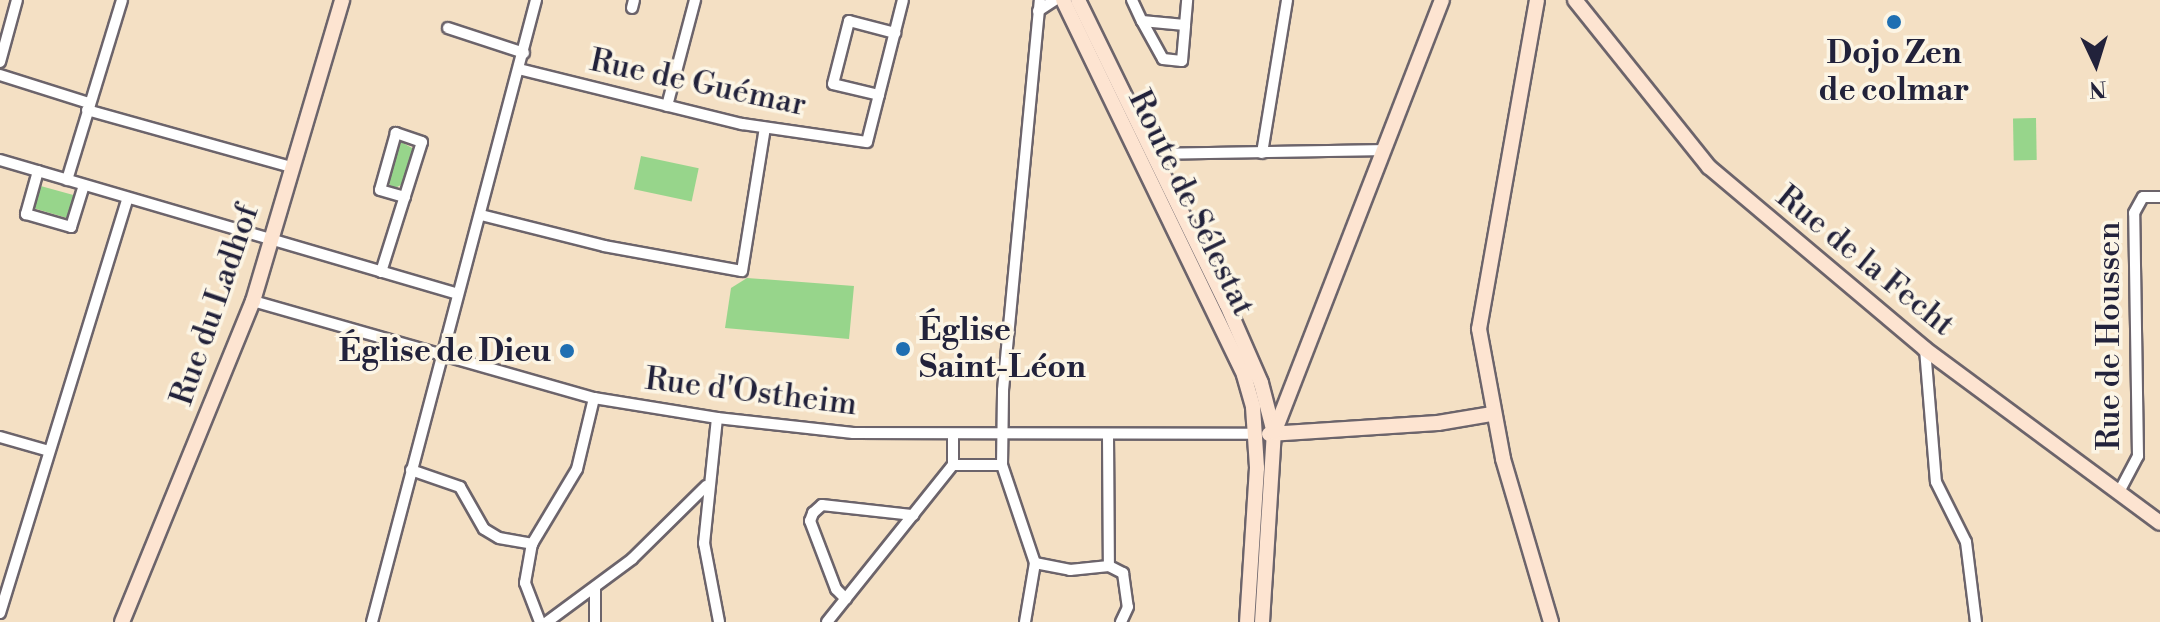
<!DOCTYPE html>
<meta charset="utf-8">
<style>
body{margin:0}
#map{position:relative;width:2160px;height:622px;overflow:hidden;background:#f4e0c4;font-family:"Libre Bodoni",serif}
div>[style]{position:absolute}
.green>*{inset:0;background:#97d58b;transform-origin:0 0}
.roads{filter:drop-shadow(2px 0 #6c646b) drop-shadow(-2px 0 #6c646b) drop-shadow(0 2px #6c646b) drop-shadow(0 -2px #6c646b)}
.street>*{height:10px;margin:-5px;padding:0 5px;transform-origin:5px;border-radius:5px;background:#fff}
.secondary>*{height:14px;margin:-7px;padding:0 7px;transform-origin:7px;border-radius:7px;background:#fde4d1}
.dots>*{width:22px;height:22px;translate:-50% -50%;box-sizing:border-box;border:4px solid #fcf5e5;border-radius:50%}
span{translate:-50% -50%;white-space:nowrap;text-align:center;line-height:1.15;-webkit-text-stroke:7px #fcf5e5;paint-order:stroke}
.poi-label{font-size:32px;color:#22223b;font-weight:700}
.left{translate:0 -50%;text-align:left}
.right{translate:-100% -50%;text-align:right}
.street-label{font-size:32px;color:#22223b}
.north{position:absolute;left:2056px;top:24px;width:80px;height:80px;-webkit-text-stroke:6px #fcf5e5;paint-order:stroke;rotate:176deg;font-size:22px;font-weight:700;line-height:32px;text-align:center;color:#22223b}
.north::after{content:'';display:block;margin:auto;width:28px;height:36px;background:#22223b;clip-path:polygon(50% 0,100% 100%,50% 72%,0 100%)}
</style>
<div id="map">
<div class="green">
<div style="left:2036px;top:118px;width:42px;height:23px;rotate:89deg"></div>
<div style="clip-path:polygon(401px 142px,414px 149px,403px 184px,395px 188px,387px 183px)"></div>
<div style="left:641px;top:156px;width:59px;height:34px;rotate:12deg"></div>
<div style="clip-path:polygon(37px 185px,77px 196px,72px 213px,67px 218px,33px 208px)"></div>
<div style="clip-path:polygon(747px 278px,854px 286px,849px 339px,725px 328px,731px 288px)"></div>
</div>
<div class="roads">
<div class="street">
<div style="left:1132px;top:0;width:23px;rotate:65deg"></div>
<div style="left:1142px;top:21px;width:43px;rotate:5.3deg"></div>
<div style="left:1185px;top:25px;width:25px;rotate:-85deg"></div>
<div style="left:632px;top:8px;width:8px;rotate:-76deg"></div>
<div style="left:1038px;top:11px;width:20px;rotate:-33deg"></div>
<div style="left:1142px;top:21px;width:43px;rotate:61.1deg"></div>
<div style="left:1163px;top:59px;width:19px;rotate:6deg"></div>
<div style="left:1182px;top:61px;width:36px;rotate:-85deg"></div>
<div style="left:448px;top:28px;width:80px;rotate:18.2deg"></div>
<div style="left:0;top:62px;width:64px;rotate:-74.7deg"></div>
<div style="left:519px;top:69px;width:230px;rotate:13.9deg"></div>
<div style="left:742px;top:124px;width:126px;rotate:8.2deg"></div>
<div style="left:867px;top:142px;width:146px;rotate:-75.8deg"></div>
<div style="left:0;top:75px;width:93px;rotate:17.5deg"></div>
<div style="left:879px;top:95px;width:47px;rotate:-166.6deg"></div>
<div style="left:833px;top:84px;width:65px;rotate:-75.7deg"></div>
<div style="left:849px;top:21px;width:48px;rotate:14.6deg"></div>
<div style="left:667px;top:106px;width:110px;rotate:-75.2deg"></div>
<div style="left:87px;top:110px;width:212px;rotate:15.6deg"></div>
<div style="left:1262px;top:153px;width:155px;rotate:-80.7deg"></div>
<div style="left:1154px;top:154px;width:229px;rotate:-1deg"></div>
<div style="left:0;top:160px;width:476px;rotate:16.3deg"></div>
<div style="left:38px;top:171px;width:45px;rotate:105.6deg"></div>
<div style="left:26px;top:214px;width:47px;rotate:16.1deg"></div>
<div style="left:71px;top:227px;width:44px;rotate:-72.8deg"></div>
<div style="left:67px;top:180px;width:188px;rotate:-73deg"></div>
<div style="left:481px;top:215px;width:127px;rotate:14.1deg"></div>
<div style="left:604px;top:246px;width:140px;rotate:10.3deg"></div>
<div style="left:742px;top:271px;width:145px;rotate:-80.9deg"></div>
<div style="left:381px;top:272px;width:136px;rotate:-72.5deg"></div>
<div style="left:422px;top:142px;width:28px;rotate:-161deg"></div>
<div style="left:396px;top:133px;width:59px;rotate:105.7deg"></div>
<div style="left:380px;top:190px;width:26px;rotate:16deg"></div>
<div style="left:253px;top:301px;width:355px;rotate:15.9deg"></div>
<div style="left:594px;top:398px;width:125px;rotate:9.2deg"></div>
<div style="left:717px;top:418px;width:137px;rotate:6.3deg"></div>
<div style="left:853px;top:433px;width:403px;rotate:0.1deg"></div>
<div style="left:1925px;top:349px;width:133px;rotate:85.3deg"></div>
<div style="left:1936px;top:482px;width:67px;rotate:63.4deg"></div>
<div style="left:1966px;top:542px;width:81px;rotate:82.9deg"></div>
<div style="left:717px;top:418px;width:126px;rotate:95.9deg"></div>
<div style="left:704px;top:543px;width:80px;rotate:79.2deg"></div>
<div style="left:1108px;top:436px;width:130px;rotate:89.6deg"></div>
<div style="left:1109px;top:566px;width:16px;rotate:27deg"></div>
<div style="left:1123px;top:573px;width:34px;rotate:82deg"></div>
<div style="left:1128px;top:607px;width:17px;rotate:115deg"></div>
<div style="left:0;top:437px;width:51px;rotate:15.9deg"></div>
<div style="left:953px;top:465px;width:49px"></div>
<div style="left:411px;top:470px;width:52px;rotate:19.1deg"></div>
<div style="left:460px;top:487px;width:48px;rotate:60.3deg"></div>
<div style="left:484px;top:529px;width:17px;rotate:31deg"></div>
<div style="left:499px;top:538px;width:34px;rotate:10deg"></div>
<div style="left:2119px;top:492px;width:41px;rotate:-62.2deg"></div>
<div style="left:2138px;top:456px;width:243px;rotate:-90.9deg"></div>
<div style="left:2134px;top:213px;width:18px;rotate:-61deg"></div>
<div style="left:2143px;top:197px;width:17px"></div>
<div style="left:1035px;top:563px;width:36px;rotate:11deg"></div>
<div style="left:1070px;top:570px;width:39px;rotate:-6deg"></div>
<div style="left:595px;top:588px;width:34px;rotate:90deg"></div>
<div style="left:846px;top:599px;width:14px;rotate:-135deg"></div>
<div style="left:836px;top:589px;width:73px;rotate:-110.9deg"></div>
<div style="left:810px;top:521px;width:9px;rotate:-69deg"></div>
<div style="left:813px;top:513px;width:12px;rotate:-42deg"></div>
<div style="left:822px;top:505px;width:92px;rotate:6.3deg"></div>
<div style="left:0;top:613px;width:434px;rotate:-72.9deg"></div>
<div style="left:372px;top:622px;width:643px;rotate:-75.23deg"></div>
<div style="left:540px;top:622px;width:42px;rotate:-111deg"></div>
<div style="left:525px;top:583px;width:40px;rotate:-80deg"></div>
<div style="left:532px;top:544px;width:87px;rotate:-59deg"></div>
<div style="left:577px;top:469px;width:73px;rotate:-76.5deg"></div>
<div style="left:547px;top:622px;width:106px;rotate:-36.5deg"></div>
<div style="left:632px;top:559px;width:104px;rotate:-44.6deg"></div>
<div style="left:827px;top:622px;width:201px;rotate:-51.3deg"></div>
<div style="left:953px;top:465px;width:31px;rotate:-90deg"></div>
<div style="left:1025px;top:622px;width:60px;rotate:-80.4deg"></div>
<div style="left:1035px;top:563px;width:103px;rotate:-108.6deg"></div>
<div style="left:1002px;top:465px;width:75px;rotate:-89.2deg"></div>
<div style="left:1003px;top:390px;width:392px;rotate:-84.6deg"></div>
</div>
<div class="secondary">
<div style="left:1063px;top:0;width:416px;rotate:64.2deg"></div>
<div style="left:1244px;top:375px;width:33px;rotate:74deg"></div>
<div style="left:1253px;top:407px;width:61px;rotate:86.2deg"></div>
<div style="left:1257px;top:468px;width:154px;rotate:93.7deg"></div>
<div style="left:1078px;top:0;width:339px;rotate:64deg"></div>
<div style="left:1227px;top:305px;width:85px;rotate:66.4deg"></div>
<div style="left:1261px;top:383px;width:52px;rotate:75.4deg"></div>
<div style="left:1537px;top:0;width:334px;rotate:100deg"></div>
<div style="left:1479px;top:329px;width:132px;rotate:79.5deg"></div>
<div style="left:1503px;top:459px;width:170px;rotate:73.6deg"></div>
<div style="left:1575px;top:0;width:214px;rotate:51.3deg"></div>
<div style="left:1709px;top:167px;width:282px;rotate:40.1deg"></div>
<div style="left:1925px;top:349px;width:292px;rotate:36.5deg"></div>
<div style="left:1269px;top:434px;width:169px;rotate:-3.7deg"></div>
<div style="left:1438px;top:423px;width:55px;rotate:-9.5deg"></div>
<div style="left:122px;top:622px;width:347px;rotate:-67.8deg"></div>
<div style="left:253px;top:301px;width:314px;rotate:-73.5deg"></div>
<div style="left:1262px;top:622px;width:189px;rotate:-86.4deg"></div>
<div style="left:1274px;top:433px;width:464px;rotate:-68.8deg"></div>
</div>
</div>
<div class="dots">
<div style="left:1894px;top:22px;background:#1f6fb2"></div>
<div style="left:903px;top:349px;background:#1f6fb2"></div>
<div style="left:567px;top:351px;background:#1f6fb2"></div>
</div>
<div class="poi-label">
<span style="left:1894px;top:72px">Dojo Zen<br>de colmar</span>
<span class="left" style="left:919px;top:349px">Église<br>Saint-Léon</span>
<span class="right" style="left:551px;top:351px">Église de Dieu</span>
</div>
<div class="street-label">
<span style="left:698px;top:83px;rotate:12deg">Rue de Guémar</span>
<span style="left:1191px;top:203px;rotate:64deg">Route de Sélestat</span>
<span style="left:1865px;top:261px;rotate:39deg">Rue de la Fecht</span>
<span style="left:215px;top:305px;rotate:-71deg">Rue du Ladhof</span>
<span style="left:2109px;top:336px;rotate:-90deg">Rue de Houssen</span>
<span style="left:751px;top:392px;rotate:7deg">Rue d'Ostheim</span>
</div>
<div class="north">N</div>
</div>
